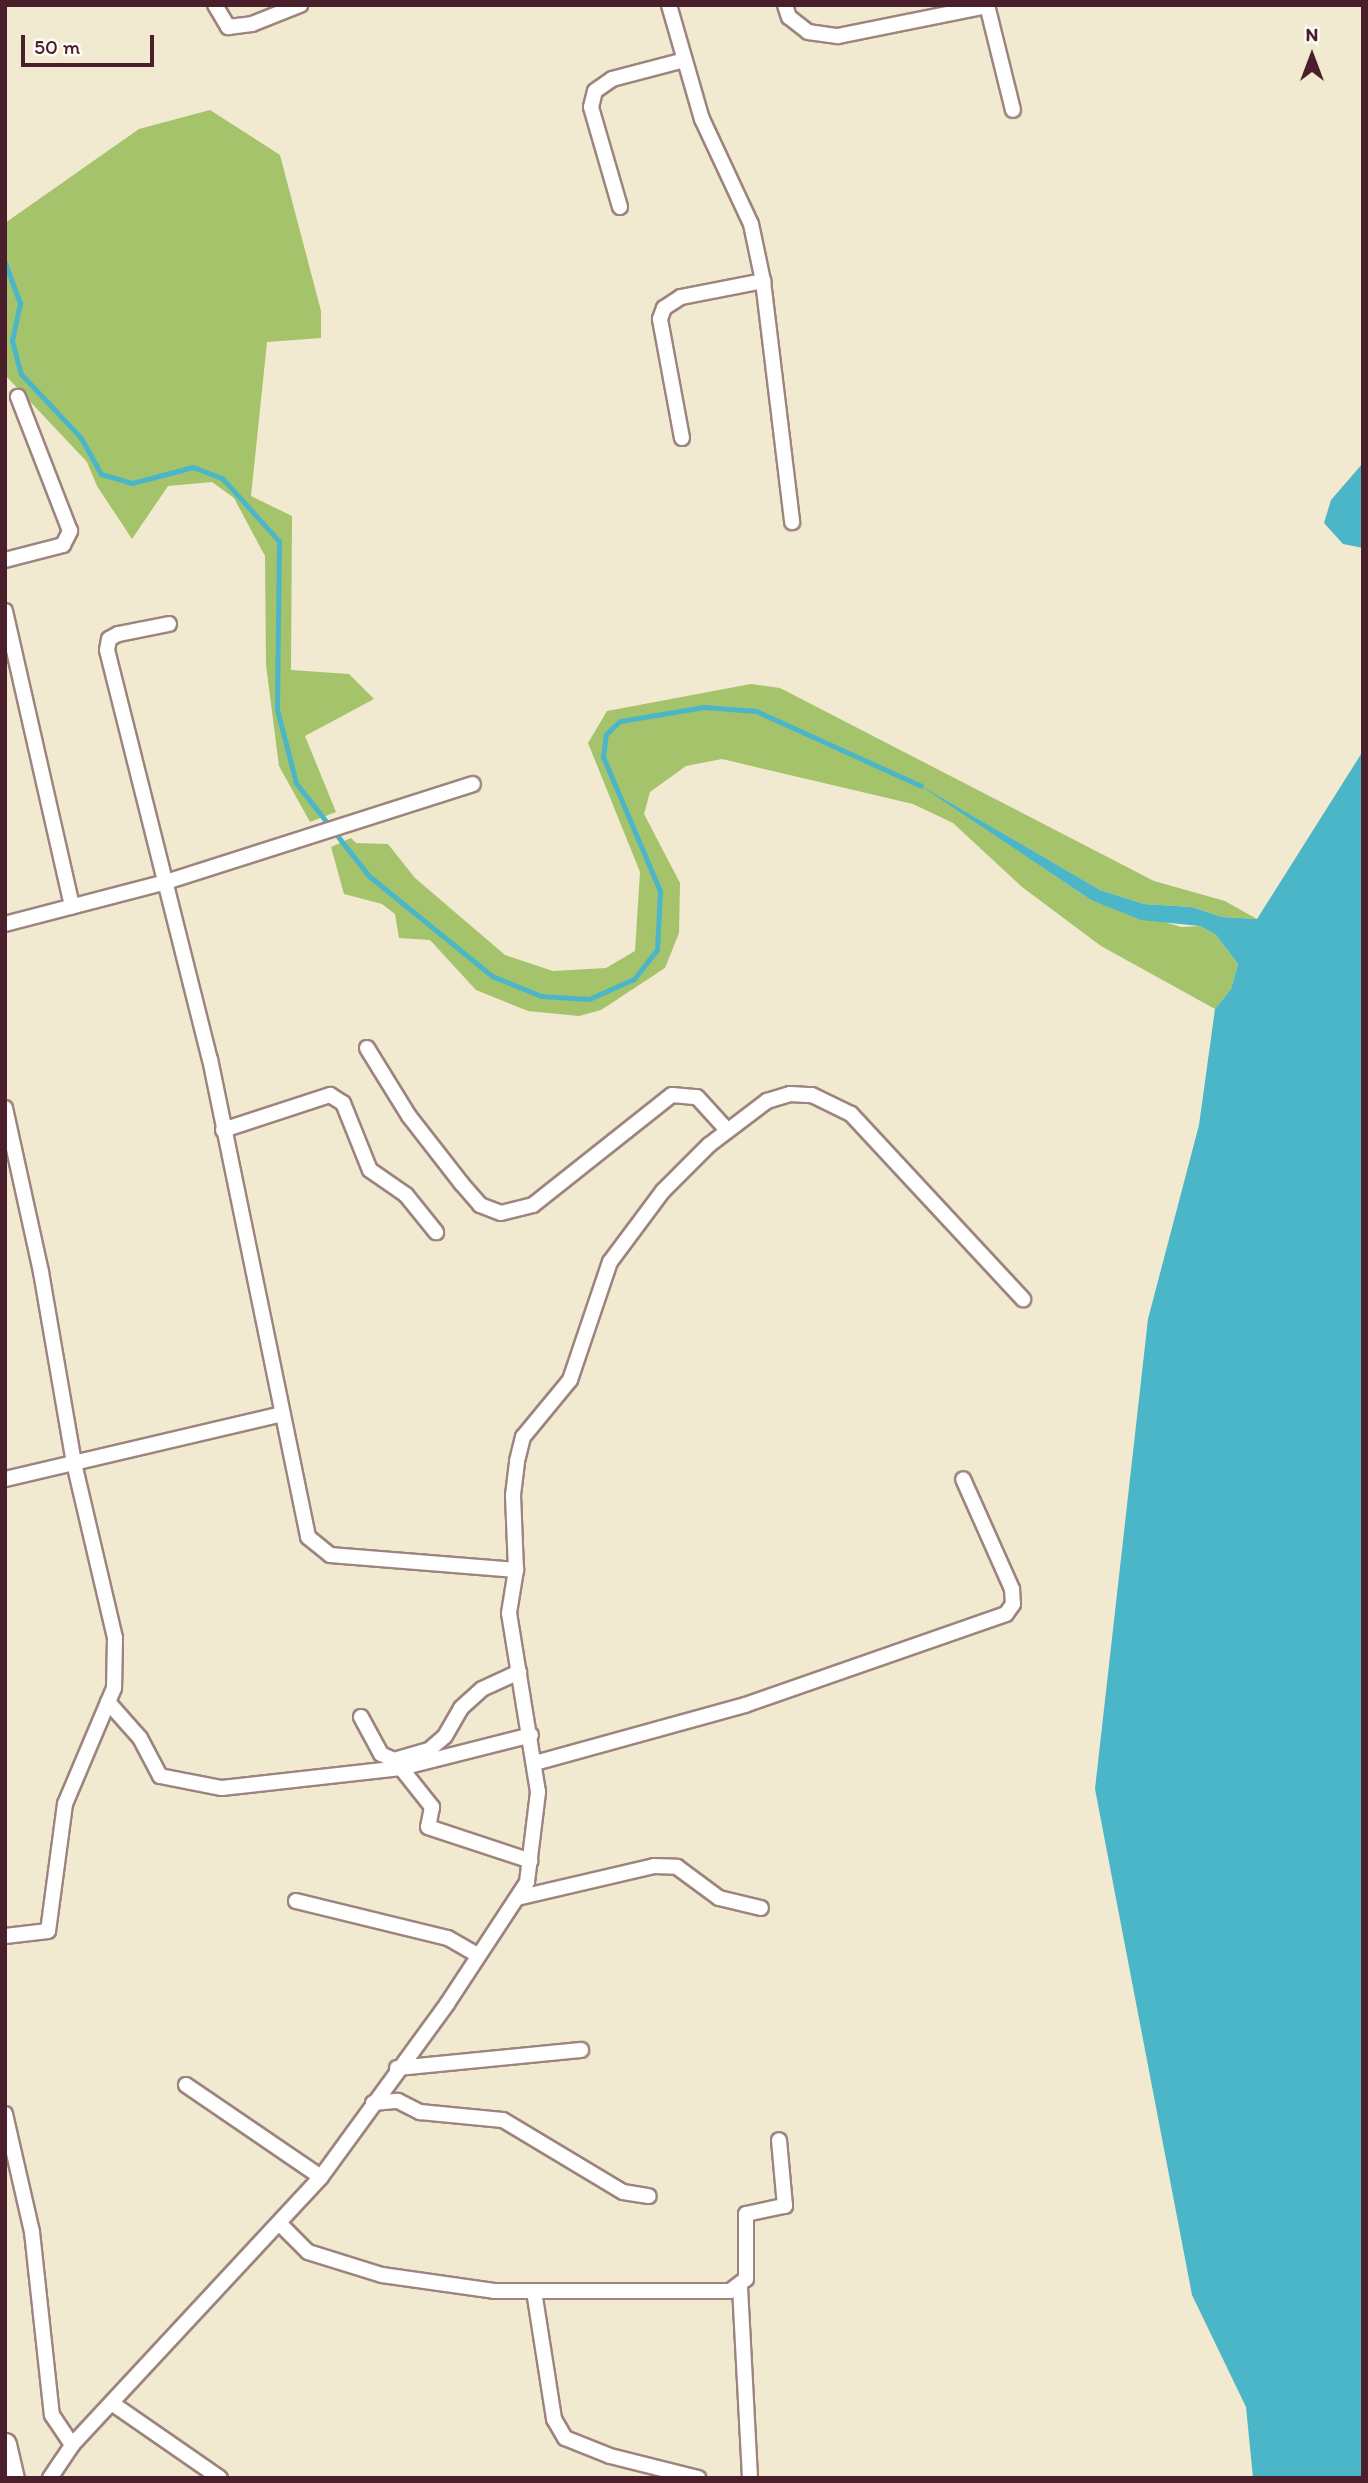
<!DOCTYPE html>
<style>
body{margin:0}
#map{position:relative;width:1368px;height:2483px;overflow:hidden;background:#f2e9d1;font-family:Itim,sans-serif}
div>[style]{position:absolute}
.green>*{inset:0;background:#a4c36b}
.water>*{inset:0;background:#4cb6c9}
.stream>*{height:5px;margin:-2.5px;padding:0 2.5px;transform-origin:2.5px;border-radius:2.5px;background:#4cb6c9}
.roads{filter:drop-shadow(2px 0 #9e847e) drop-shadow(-2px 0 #9e847e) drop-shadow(0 2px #9e847e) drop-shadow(0 -2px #9e847e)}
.street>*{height:14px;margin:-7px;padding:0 7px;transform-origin:7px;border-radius:7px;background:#fff}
.secondary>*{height:21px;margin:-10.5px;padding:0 10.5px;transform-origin:10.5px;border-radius:10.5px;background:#fff}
span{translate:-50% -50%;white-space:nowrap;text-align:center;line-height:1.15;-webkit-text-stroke:6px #fdfcf7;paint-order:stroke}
.frame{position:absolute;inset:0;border:7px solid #4a1f2b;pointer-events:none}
.north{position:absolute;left:1277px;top:21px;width:70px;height:70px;-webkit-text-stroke:5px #fdfcf7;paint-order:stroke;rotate:0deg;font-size:19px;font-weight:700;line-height:28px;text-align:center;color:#4a1f2b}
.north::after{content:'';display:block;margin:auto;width:24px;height:32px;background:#4a1f2b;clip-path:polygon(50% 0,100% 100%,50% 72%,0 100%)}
.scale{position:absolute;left:21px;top:35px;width:133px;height:32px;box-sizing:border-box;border:4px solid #4a1f2b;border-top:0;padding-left:9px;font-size:21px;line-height:24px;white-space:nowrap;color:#4a1f2b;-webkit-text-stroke:5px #fdfcf7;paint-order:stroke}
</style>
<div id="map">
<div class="green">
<div style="clip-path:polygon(210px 110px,280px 155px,321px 311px,321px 338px,267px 342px,251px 496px,292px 516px,291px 670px,349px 674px,374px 699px,305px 736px,336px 812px,310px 822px,279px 766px,266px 665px,265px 556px,234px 498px,212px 482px,168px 486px,132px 539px,97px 486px,87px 462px,5px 375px,5px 223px,139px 129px)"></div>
<div style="clip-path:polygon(751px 684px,780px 688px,1154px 881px,1225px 901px,1257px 919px,1222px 917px,1192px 907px,1144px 904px,1100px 890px,931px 792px,1091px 900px,1181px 927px,1200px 926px,1216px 935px,1238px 964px,1231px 989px,1215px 1009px,1101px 946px,1022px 887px,953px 823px,913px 804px,722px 759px,686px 766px,650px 792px,644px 814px,680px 883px,679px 933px,665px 968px,601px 1010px,579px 1016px,528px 1011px,476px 990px,430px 940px,399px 938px,395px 914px,382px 904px,344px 894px,331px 847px,351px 838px,356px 843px,388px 844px,415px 878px,505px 955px,553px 971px,606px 968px,635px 951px,640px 872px,588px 743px,607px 711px)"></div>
</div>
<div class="water">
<div style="clip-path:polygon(1363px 463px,1363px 548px,1343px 544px,1324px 523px,1331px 500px)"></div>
<div style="clip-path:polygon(1363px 751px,1363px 2478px,1253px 2478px,1246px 2407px,1192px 2295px,1095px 1789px,1148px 1319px,1199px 1125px,1215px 1009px,1231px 989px,1238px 964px,1216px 935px,1200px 926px,1141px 920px,1091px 900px,918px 784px,1100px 890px,1144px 904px,1192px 907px,1222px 917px,1257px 919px)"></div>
</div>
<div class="stream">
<div style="left:5px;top:263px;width:43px;rotate:69.4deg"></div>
<div style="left:20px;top:303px;width:39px;rotate:102deg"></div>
<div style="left:12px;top:341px;width:34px;rotate:75deg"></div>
<div style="left:21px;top:374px;width:88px;rotate:46.8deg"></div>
<div style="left:81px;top:438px;width:41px;rotate:60.9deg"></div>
<div style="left:101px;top:474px;width:32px;rotate:16deg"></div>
<div style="left:132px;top:483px;width:63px;rotate:-14.7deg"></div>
<div style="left:193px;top:467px;width:31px;rotate:21deg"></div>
<div style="left:222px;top:478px;width:85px;rotate:47.9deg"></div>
<div style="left:279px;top:541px;width:168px;rotate:90.7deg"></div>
<div style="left:277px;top:709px;width:76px;rotate:75.6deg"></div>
<div style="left:296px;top:783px;width:118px;rotate:51.9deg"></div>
<div style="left:369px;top:876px;width:159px;rotate:39.1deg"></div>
<div style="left:492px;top:976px;width:53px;rotate:22.2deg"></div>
<div style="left:541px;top:996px;width:48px;rotate:3.6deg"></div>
<div style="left:589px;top:999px;width:49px;rotate:-24deg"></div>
<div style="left:634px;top:979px;width:37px;rotate:-52deg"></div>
<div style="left:657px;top:950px;width:59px;rotate:-87.1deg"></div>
<div style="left:660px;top:891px;width:146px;rotate:-113deg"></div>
<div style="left:603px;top:757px;width:23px;rotate:-83deg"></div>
<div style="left:606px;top:734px;width:19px;rotate:-43deg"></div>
<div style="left:620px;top:721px;width:85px;rotate:-9.5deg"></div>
<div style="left:704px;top:707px;width:52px;rotate:4.4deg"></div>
<div style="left:756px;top:711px;width:181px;rotate:24.4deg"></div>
</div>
<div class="roads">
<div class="street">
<div style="left:215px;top:5px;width:26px;rotate:59deg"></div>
<div style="left:228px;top:27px;width:24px;rotate:-7deg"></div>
<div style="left:252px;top:24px;width:52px;rotate:-21.6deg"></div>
<div style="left:669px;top:5px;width:119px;rotate:73.9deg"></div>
<div style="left:702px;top:119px;width:116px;rotate:65deg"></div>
<div style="left:751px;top:224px;width:58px;rotate:78.1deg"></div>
<div style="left:763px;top:281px;width:243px;rotate:83.1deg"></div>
<div style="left:785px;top:5px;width:13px;rotate:72deg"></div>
<div style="left:789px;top:17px;width:24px;rotate:38deg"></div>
<div style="left:808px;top:32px;width:30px;rotate:8deg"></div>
<div style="left:838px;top:36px;width:152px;rotate:-11.4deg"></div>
<div style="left:987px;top:5px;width:108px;rotate:76.1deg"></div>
<div style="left:620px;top:207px;width:104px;rotate:-106.2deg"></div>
<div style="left:591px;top:107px;width:16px;rotate:-76deg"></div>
<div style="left:595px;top:91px;width:21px;rotate:-35deg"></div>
<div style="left:612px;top:79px;width:75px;rotate:-14.6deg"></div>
<div style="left:682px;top:438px;width:121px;rotate:-100.5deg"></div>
<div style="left:660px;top:319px;width:12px;rotate:-70deg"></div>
<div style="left:664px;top:308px;width:20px;rotate:-33deg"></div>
<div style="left:681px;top:297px;width:84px;rotate:-11deg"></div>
<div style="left:5px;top:560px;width:60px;rotate:-14.5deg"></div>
<div style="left:63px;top:545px;width:16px;rotate:-63deg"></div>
<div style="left:70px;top:531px;width:144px;rotate:-111.2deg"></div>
<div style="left:5px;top:611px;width:303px;rotate:77.2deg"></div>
<div style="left:169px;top:624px;width:52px;rotate:168.9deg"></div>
<div style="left:118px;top:634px;width:10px;rotate:151deg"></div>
<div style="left:109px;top:639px;width:11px;rotate:100deg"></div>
<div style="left:107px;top:650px;width:422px;rotate:75.9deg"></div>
<div style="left:210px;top:1059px;width:488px;rotate:78.4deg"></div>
<div style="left:308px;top:1537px;width:28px;rotate:39deg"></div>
<div style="left:330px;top:1555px;width:187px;rotate:4.6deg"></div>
<div style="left:5px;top:924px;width:166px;rotate:-14.6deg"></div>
<div style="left:166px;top:882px;width:322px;rotate:-17.7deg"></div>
<div style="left:367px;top:1048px;width:80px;rotate:58.3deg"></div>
<div style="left:409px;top:1116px;width:86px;rotate:52.1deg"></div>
<div style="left:462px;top:1184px;width:28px;rotate:49deg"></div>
<div style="left:480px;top:1205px;width:22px;rotate:21deg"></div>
<div style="left:501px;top:1213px;width:33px;rotate:-14deg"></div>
<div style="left:533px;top:1205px;width:177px;rotate:-38.4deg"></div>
<div style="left:672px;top:1095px;width:25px;rotate:5deg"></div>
<div style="left:697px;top:1097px;width:45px;rotate:47.7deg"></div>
<div style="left:5px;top:1108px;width:168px;rotate:77.6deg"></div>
<div style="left:41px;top:1272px;width:194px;rotate:80.2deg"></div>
<div style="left:74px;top:1463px;width:180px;rotate:76.8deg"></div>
<div style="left:115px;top:1638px;width:50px;rotate:91.1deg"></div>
<div style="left:114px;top:1688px;width:126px;rotate:112.9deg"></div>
<div style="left:65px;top:1804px;width:128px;rotate:97.6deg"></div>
<div style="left:48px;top:1931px;width:43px;rotate:173.4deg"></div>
<div style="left:223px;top:1130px;width:113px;rotate:-18.1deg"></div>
<div style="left:330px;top:1095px;width:15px;rotate:32deg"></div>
<div style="left:343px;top:1103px;width:72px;rotate:68.1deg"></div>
<div style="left:370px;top:1170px;width:44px;rotate:34.8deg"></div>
<div style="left:406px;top:1195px;width:48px;rotate:51deg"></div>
<div style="left:5px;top:1479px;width:285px;rotate:-13.2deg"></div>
<div style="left:108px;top:1702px;width:48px;rotate:48.4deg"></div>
<div style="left:140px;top:1738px;width:43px;rotate:62.2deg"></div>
<div style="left:160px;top:1776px;width:63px;rotate:11deg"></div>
<div style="left:222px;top:1788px;width:180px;rotate:-6.4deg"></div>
<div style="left:401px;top:1768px;width:134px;rotate:-14.2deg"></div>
<div style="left:361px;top:1717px;width:42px;rotate:61.6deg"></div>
<div style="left:381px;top:1754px;width:14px;rotate:25deg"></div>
<div style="left:394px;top:1760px;width:36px;rotate:-16deg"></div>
<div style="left:429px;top:1750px;width:21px;rotate:-41deg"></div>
<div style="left:445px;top:1736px;width:32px;rotate:-60deg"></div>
<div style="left:461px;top:1708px;width:28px;rotate:-42deg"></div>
<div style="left:482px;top:1689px;width:41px;rotate:-24.7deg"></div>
<div style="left:535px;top:1763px;width:218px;rotate:-15.4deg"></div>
<div style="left:745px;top:1705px;width:276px;rotate:-19.2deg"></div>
<div style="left:1006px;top:1614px;width:12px;rotate:-55deg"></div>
<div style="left:1013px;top:1604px;width:15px;rotate:-94deg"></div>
<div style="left:1012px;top:1589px;width:120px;rotate:-114deg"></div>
<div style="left:401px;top:1768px;width:50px;rotate:51.5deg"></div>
<div style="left:432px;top:1807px;width:20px;rotate:101deg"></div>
<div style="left:428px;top:1827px;width:108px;rotate:18.3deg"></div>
<div style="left:517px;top:1898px;width:141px;rotate:-13.1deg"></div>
<div style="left:654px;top:1866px;width:23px;rotate:2deg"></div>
<div style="left:677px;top:1867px;width:52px;rotate:36.4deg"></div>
<div style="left:719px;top:1898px;width:43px;rotate:13.4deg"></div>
<div style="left:296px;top:1901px;width:156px;rotate:13.7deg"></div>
<div style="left:448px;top:1938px;width:32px;rotate:30deg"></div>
<div style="left:397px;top:2068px;width:185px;rotate:-5.6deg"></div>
<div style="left:186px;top:2085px;width:163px;rotate:34.3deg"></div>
<div style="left:373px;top:2103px;width:25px;rotate:-5deg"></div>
<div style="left:398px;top:2101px;width:25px;rotate:27deg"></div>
<div style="left:420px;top:2112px;width:83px;rotate:5.5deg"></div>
<div style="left:503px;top:2120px;width:140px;rotate:31deg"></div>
<div style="left:623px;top:2192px;width:26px;rotate:9deg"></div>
<div style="left:5px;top:2114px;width:121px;rotate:77.1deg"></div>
<div style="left:32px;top:2232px;width:184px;rotate:83.8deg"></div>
<div style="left:52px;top:2415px;width:36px;rotate:56deg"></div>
<div style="left:281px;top:2225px;width:38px;rotate:45deg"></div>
<div style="left:308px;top:2252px;width:77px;rotate:17.3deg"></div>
<div style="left:382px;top:2275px;width:113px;rotate:8.1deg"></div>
<div style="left:494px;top:2291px;width:236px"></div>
<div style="left:730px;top:2291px;width:20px;rotate:-37deg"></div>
<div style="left:746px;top:2279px;width:65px;rotate:-90deg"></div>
<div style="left:746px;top:2214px;width:40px;rotate:-12deg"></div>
<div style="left:785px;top:2206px;width:66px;rotate:-95.2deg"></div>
<div style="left:740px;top:2287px;width:191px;rotate:87deg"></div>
<div style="left:534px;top:2291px;width:130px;rotate:81.1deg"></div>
<div style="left:554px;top:2419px;width:22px;rotate:60deg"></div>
<div style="left:565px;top:2438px;width:48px;rotate:21.8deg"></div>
<div style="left:610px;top:2456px;width:91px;rotate:14deg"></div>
<div style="left:113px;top:2404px;width:130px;rotate:34.7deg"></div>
<div style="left:50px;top:2478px;width:40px;rotate:-56deg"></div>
<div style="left:72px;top:2445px;width:366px;rotate:-47.1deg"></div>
<div style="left:321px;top:2177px;width:214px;rotate:-53.9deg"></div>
<div style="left:447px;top:2004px;width:146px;rotate:-56.7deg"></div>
<div style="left:527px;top:1882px;width:91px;rotate:-83deg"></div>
<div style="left:538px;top:1792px;width:181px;rotate:-99.2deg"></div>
<div style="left:509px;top:1613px;width:44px;rotate:-80.8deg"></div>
<div style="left:516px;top:1570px;width:75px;rotate:-92.3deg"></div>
<div style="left:513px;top:1495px;width:34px;rotate:-83deg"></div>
<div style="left:517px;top:1461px;width:25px;rotate:-76deg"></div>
<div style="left:523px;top:1437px;width:74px;rotate:-50.5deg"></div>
<div style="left:570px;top:1380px;width:125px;rotate:-71.3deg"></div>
<div style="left:610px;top:1262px;width:89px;rotate:-53.3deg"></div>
<div style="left:663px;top:1191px;width:65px;rotate:-45deg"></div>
<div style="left:709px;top:1145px;width:73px;rotate:-37.2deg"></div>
<div style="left:767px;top:1101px;width:24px;rotate:-17deg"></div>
<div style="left:790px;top:1094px;width:22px;rotate:3deg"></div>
<div style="left:812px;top:1095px;width:43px;rotate:26deg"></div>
<div style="left:851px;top:1114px;width:253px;rotate:47.1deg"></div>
</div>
<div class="secondary">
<div style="left:5px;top:2444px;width:35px;rotate:77deg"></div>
</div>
</div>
<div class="frame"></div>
<div class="north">N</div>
<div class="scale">50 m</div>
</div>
